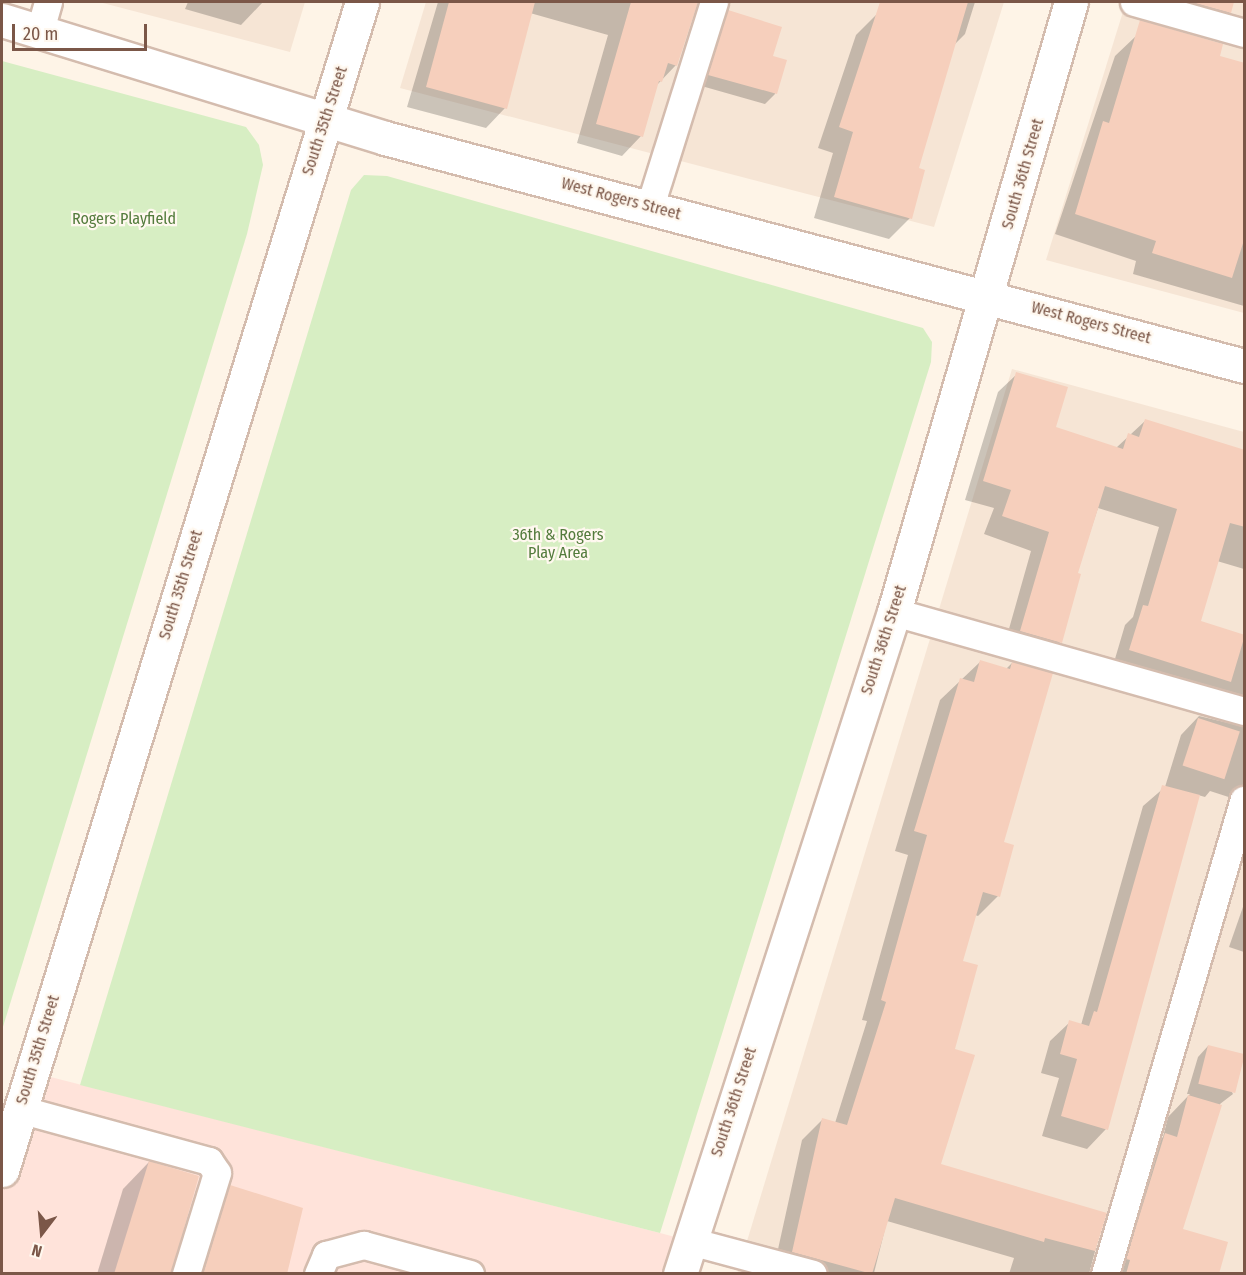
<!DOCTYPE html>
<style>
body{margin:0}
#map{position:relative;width:1246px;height:1275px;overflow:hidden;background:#fef4e7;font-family:"Fira Sans Condensed",sans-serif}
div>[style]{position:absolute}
.residential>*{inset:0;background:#f6e5d5}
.commercial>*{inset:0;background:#ffe3da}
.green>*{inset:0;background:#d7eec3}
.shadow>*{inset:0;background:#0003}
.building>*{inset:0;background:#f6cfbc;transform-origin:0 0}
.roads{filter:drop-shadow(2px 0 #d4bcae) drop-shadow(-2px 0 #d4bcae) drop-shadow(0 2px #d4bcae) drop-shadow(0 -2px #d4bcae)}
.lane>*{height:27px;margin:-13.5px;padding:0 13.5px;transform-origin:13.5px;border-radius:13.5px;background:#fff}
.street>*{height:33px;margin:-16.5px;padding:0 16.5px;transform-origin:16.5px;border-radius:16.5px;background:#fff}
.secondary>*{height:33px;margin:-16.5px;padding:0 16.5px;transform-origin:16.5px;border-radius:16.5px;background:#fff}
span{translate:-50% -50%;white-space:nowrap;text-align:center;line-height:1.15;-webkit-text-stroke:4.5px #fff8ef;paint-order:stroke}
.street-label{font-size:16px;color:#7b5748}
.park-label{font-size:16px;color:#537b3c}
.frame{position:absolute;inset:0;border:3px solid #7b5748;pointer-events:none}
.north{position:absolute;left:12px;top:1203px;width:60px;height:60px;-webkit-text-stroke:4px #fff8ef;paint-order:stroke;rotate:196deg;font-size:16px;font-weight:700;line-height:24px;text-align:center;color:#7b5748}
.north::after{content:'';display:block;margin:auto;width:21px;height:27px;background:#7b5748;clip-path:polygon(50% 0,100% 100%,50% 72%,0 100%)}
.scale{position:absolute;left:12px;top:24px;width:135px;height:27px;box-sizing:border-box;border:3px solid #7b5748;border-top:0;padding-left:8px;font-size:18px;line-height:21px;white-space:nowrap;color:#7b5748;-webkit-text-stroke:4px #fff8ef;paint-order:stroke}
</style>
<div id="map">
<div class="residential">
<div style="clip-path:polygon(99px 2px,305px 2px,290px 52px)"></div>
<div style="clip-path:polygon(426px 2px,1004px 2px,934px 227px,400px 88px)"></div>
<div style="clip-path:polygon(1126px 2px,1244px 2px,1244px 313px,1046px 260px)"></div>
<div style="clip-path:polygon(1012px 369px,1244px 432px,1244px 1273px,737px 1274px)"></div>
</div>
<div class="commercial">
<div style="clip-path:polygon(31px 1072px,660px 1233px,690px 1241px,680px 1274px,2px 1273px,2px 1170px)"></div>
</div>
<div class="green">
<div style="clip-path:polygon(2px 61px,246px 127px,259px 145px,263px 165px,247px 234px,2px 1030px)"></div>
<div style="clip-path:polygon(364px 175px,387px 176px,923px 328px,932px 342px,931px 362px,660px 1233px,80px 1085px,351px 190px)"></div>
</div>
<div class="shadow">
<div style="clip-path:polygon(188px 2px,263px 2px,241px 25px,185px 9px)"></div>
<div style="clip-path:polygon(438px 2px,696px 2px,676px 65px,656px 86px,641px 136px,622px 156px,577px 143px,608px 35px,530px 13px,505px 108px,486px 128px,407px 107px)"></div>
<div style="clip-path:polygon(914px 2px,975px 2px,965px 34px,953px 46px,917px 169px,910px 218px,889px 239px,814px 218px,833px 153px,818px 148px,856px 35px,878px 13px,908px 22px)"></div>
<div style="clip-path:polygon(1143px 2px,1233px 2px,1230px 12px,1209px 33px)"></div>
<div style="clip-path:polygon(728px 12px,771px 57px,785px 61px,775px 94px,765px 104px,698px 85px,718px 22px)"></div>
<div style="clip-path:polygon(1136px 36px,1244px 64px,1244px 306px,1133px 274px,1136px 261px,1055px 234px,1115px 56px)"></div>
<div style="clip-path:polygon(1017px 374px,1054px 428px,1116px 448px,1145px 421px,1244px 451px,1244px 569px,1217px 561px,1199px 622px,1244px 636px,1244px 802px,1210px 791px,1205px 797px,1198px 795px,1106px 1129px,1087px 1149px,1042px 1136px,1059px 1078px,1041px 1073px,1050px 1041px,1070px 1022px,1081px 1025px,1143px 806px,1165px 787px,1181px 735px,1199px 716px,1241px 726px,1230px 714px,1112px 669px,1125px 625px,1133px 617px,1159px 527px,1098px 508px,1076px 574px,1060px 642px,1042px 661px,1003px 650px,1031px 551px,984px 534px,994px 508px,965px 500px,998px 392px)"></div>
<div style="clip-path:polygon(980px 662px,1006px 669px,1012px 663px,998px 896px,978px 916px,975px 915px,961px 962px,940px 1165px,1105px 1214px,1089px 1274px,1009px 1274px,1014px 1258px,887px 1221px,874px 1273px,773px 1272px,802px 1140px,822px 1120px,835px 1123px,867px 1021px,862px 1020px,908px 855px,895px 851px,940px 700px)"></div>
<div style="clip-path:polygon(1244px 904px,1244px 952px,1229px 947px)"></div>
<div style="clip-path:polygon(1208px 1046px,1233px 1094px,1220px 1104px,1181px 1230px,1218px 1274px,1109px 1274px,1145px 1155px,1163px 1137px,1168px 1117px,1190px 1094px,1187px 1094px,1198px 1057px)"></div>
<div style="clip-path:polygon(149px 1162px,169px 1274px,97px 1274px,123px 1189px)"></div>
<div style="clip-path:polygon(230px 1187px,284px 1274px,185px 1274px,204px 1214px)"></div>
</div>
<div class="building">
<div style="clip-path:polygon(449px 2px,535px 2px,507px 109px,426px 87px)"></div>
<div style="clip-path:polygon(631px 2px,698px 2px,677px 66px,668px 63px,662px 82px,659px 81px,643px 137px,596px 124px)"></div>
<div style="clip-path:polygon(880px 2px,968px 2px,919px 168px,925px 170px,912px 219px,834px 197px,853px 132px,839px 127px)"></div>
<div style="clip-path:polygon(1190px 2px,1234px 2px,1231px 13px)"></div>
<div style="clip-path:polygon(728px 10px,782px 27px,773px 56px,787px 60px,777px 94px,708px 75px)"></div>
<div style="clip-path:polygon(1140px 20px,1223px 44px,1220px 56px,1245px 63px,1245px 237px,1232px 278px,1152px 253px,1156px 241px,1075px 214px,1103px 121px,1109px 123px)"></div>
<div style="clip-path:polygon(1016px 372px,1068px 387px,1056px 427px,1123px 449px,1128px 433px,1139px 437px,1145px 419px,1245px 450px,1245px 527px,1230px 523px,1201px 621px,1245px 635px,1231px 682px,1129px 650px,1143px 605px,1148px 606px,1177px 509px,1105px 486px,1078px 573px,1081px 574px,1062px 643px,1020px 631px,1049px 532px,1002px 516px,1011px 490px,983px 481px)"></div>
<div style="clip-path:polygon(980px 660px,1010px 669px,1012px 662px,1053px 673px,1004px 842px,1014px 845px,1000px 897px,983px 892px,963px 961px,978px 965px,955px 1049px,975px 1055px,941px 1164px,1107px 1213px,1095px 1251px,1045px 1238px,1044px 1242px,895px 1198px,872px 1274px,792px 1252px,822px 1118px,847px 1125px,886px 1002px,881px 1000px,927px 835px,914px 831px,960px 678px,974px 682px)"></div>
<div style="left:1198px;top:718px;width:44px;height:50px;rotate:18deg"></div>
<div style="clip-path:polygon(1162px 785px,1200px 795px,1108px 1130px,1061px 1116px,1077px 1059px,1060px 1054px,1069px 1020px,1089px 1026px,1094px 1011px,1097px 1012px)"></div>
<div style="left:1208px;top:1045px;width:38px;height:40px;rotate:14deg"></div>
<div style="clip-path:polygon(1188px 1095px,1222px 1105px,1183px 1229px,1228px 1242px,1219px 1274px,1126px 1274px,1130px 1260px,1126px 1259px,1165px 1133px,1177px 1137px)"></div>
<div style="clip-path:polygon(149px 1161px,199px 1176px,171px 1274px,114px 1274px)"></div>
<div style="clip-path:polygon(230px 1185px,303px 1208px,287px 1274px,203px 1274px)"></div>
</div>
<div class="roads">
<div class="lane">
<div style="left:1134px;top:2px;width:114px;rotate:15.7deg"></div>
<div style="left:40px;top:30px;width:29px;rotate:-74deg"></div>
<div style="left:650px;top:206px;width:214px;rotate:-72.6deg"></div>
<div style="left:894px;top:612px;width:364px;rotate:15.8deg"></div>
<div style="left:19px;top:1109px;width:197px;rotate:15.3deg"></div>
<div style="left:209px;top:1161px;width:14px;rotate:56deg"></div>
<div style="left:217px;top:1173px;width:106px;rotate:107.1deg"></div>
<div style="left:690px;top:1241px;width:127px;rotate:15deg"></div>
<div style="left:318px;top:1274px;width:21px;rotate:-67deg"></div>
<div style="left:326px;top:1255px;width:39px;rotate:-15deg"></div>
<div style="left:364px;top:1245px;width:110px;rotate:15.3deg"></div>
<div style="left:1105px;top:1274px;width:494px;rotate:-73.7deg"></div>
</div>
<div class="street">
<div style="left:2px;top:20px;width:401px;rotate:17.1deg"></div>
<div style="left:385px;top:138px;width:889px;rotate:14.86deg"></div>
<div style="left:680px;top:1274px;width:696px;rotate:-72.09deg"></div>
<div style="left:894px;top:612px;width:635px;rotate:-73.82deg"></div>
</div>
<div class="secondary">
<div style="left:2px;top:1170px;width:1222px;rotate:-72.87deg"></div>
</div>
</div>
<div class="street-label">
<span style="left:325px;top:121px;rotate:-72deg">South 35th Street</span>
<span style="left:1023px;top:174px;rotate:-74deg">South 36th Street</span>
<span style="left:621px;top:199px;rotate:15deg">West Rogers Street</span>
<span style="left:1091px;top:323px;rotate:15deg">West Rogers Street</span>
<span style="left:181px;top:585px;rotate:-73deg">South 35th Street</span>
<span style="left:884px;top:640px;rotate:-72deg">South 36th Street</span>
<span style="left:38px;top:1050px;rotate:-73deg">South 35th Street</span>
<span style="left:734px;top:1102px;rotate:-72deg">South 36th Street</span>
</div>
<div class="park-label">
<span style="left:124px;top:219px">Rogers Playfield</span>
<span style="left:558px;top:544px">36th &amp; Rogers<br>Play Area</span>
</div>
<div class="frame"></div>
<div class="north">N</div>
<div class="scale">20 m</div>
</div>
